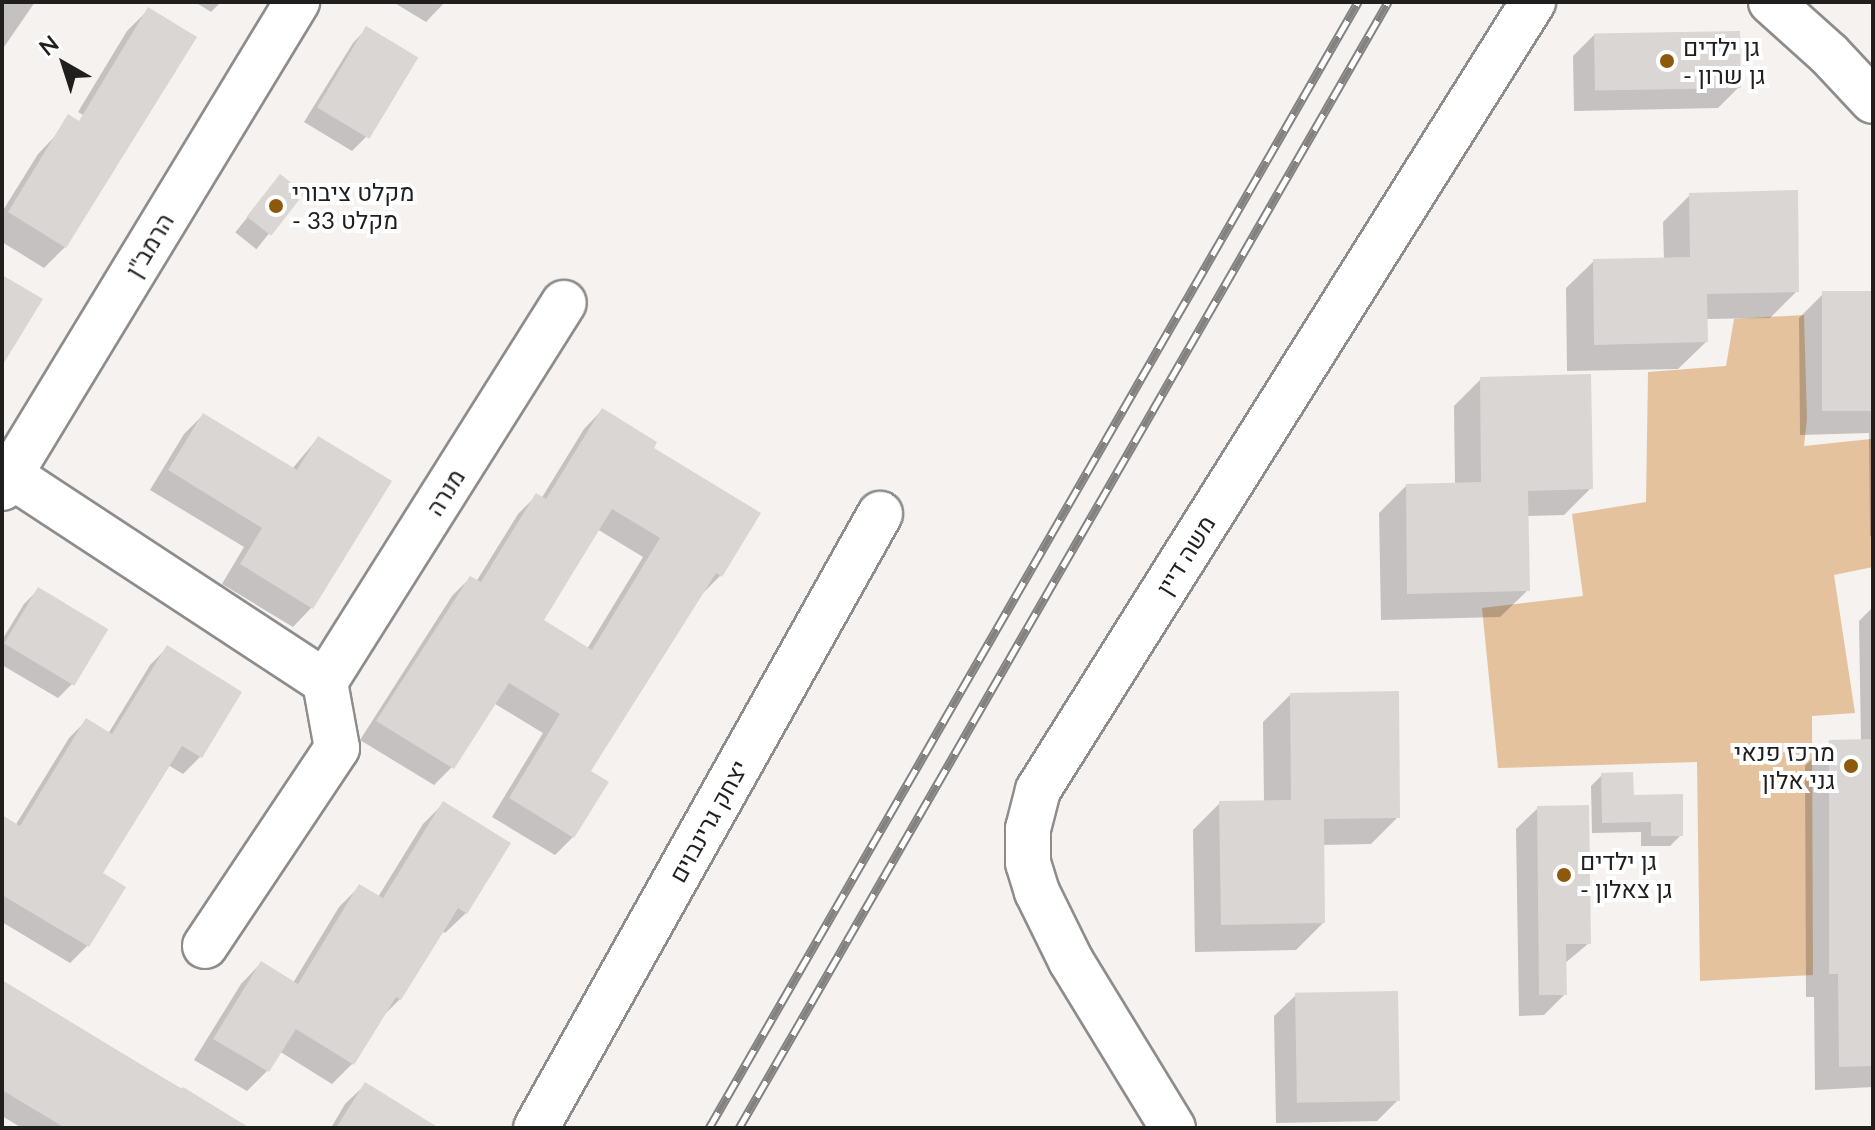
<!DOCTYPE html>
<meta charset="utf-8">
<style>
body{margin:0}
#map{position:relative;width:1875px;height:1130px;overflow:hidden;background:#f5f2f0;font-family:Lato,Heebo,sans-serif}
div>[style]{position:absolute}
.green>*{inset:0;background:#e5c29e}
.shadow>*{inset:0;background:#0003;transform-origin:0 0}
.building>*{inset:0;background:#d9d6d3;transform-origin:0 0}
.roads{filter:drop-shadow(2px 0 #8f8d8b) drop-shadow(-2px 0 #8f8d8b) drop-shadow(0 2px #8f8d8b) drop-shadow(0 -2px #8f8d8b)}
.minor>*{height:44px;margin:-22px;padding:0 22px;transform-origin:22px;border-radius:22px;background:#fff}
.rail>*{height:9px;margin-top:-4.5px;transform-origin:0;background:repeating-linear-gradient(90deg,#fff 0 18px,#848281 0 36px);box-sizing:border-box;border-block:2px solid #848281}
.dots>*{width:22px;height:22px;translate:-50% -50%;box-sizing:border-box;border:4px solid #fff;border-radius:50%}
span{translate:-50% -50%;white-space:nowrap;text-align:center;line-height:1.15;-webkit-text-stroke:8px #fff;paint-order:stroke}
.poi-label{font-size:24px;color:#201f1e}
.left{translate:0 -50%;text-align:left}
.right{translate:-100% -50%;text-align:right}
.street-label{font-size:24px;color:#201f1e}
.frame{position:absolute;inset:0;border:4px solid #201f1e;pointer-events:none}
.north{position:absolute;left:24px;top:24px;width:80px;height:80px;-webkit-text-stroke:6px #fff;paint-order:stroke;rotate:321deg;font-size:22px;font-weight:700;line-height:32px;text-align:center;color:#201f1e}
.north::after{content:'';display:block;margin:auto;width:28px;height:36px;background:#201f1e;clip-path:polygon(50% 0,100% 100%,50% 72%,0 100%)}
</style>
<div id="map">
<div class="green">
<div style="clip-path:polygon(1804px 315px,1807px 419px,1804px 446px,1871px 439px,1873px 567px,1834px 575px,1855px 713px,1812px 716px,1813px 975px,1700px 981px,1697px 762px,1498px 768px,1482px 608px,1583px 596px,1572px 514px,1646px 502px,1648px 372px,1726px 366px,1734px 319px)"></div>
</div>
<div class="shadow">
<div style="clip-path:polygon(2px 2px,35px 2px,2px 50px)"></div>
<div style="clip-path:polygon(195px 2px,221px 2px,211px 12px)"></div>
<div style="clip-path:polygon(393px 2px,445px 2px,426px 22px)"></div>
<div style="clip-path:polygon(148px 10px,123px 140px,78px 112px,127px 31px)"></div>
<div style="clip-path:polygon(367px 28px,366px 137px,352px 151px,304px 122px,353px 43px)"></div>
<div style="clip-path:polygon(1594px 35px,1739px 87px,1718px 108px,1574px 111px,1573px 56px)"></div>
<div style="clip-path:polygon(59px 132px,65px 247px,44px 268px,2px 242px,2px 212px,38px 154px)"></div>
<div style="left:280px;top:177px;width:27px;height:71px;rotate:39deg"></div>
<div style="clip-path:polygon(1690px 195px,1797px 291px,1770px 318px,1705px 319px,1706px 342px,1678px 369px,1567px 371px,1566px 288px,1594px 261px,1664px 260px,1663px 222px)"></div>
<div style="clip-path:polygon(1873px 293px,1873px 536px,1870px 536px,1869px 433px,1800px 435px,1799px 318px,1823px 294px)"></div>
<div style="clip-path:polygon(1481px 379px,1591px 488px,1564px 515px,1527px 516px,1528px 590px,1500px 617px,1381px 620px,1379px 513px,1406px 486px,1455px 485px,1454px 406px)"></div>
<div style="clip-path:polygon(evenodd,602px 410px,651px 448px,721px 575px,703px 593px,589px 772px,573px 837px,555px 855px,492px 817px,543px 733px,492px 702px,452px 767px,434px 785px,360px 740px,452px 596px,470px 578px,476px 582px,518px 514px,536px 496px,541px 499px,584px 429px,602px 410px,597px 529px,643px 557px,587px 649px,541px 621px,597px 529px)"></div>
<div style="clip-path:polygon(203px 415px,292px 469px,318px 438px,312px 607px,293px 627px,222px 584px,244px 547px,150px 490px,184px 434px)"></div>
<div style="clip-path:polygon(39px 589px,72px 684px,58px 698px,2px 665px,2px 640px,24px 604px)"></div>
<div style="clip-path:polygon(1873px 607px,1873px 996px,1869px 996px,1873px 1087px,1815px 1090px,1814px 997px,1806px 997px,1805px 766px,1829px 742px,1861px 741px,1859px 621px)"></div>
<div style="clip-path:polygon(167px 648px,240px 692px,200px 757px,183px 774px,168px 765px,101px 874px,87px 946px,70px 963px,2px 922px,2px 818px,15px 826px,69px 738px,86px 721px,108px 734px,150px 665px)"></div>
<div style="clip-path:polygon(1290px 695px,1398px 817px,1371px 844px,1322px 845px,1323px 923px,1296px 950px,1195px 952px,1193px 830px,1220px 803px,1264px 802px,1263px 722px)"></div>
<div style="clip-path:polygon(1602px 775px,1632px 797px,1681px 835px,1670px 846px,1641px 846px,1641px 832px,1592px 833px,1591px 786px)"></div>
<div style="clip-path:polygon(443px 804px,466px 913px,445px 933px,442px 931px,400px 999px,379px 1020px,352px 1064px,332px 1084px,279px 1051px,267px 1071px,247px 1091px,194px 1060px,241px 984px,261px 963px,293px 983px,339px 907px,360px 886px,378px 897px,423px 824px)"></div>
<div style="clip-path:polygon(1538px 808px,1589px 943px,1564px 964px,1565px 994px,1544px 1015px,1519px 1016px,1516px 829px)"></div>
<div style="clip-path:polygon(2px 982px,232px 1119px,226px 1128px,22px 1128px,2px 1116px)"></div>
<div style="clip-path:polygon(1296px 995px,1398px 1100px,1377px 1121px,1276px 1123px,1274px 1016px)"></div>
<div style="clip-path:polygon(365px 1085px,419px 1128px,331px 1128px,345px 1104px)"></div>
</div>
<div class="building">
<div style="clip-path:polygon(148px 7px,197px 37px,66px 248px,8px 212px,68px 114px,79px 121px)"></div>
<div style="left:366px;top:26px;width:61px;height:95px;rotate:31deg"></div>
<div style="left:1740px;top:31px;width:57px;height:146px;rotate:89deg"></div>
<div style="left:280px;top:174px;width:31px;height:54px;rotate:38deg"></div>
<div style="clip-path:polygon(1798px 190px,1799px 292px,1707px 294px,1708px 342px,1594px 345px,1593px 259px,1690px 257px,1689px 193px)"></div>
<div style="clip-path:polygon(2px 275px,43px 299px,2px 366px)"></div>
<div style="left:1873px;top:291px;width:120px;height:51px;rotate:90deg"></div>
<div style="clip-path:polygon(1591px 374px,1593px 489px,1528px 491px,1530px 591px,1407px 594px,1406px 484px,1481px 482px,1480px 377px)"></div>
<div style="clip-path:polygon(evenodd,602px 408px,657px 442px,654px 448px,761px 513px,722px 577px,716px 573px,591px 771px,609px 782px,574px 838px,509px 798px,560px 714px,509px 683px,454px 769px,376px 721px,470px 576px,481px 582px,536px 493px,546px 499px,602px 408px,612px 509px,660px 538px,592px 650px,544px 620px,612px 509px)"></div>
<div style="clip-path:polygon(203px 413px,297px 470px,318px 436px,392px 481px,313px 609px,240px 564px,262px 528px,168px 470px)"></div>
<div style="left:38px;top:587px;width:82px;height:66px;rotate:31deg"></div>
<div style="clip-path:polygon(167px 645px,242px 692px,202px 758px,182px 746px,103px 873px,126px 887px,89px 947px,2px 895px,2px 815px,20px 826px,86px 718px,112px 734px)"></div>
<div style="clip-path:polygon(1399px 691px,1400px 818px,1324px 819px,1325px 923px,1221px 925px,1219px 801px,1291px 800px,1290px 693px)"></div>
<div style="clip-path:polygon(1873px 739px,1872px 1066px,1839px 1067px,1838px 974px,1829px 974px,1829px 740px)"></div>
<div style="clip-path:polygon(1633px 772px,1634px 795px,1683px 794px,1683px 836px,1651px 836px,1651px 822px,1602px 823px,1601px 773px)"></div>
<div style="clip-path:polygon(443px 801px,511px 843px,467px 914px,458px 908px,401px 1000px,396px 997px,354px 1065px,296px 1029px,269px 1072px,213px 1039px,261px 961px,298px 984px,359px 884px,383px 898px)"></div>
<div style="clip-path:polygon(1589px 805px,1591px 944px,1566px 944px,1567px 995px,1539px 995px,1537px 806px)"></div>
<div style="clip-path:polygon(2px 980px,181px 1089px,183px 1087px,250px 1128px,65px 1128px,2px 1090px)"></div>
<div style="left:1398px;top:991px;width:110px;height:103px;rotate:89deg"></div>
<div style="clip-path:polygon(365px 1082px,439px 1128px,336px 1128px)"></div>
</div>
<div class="roads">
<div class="minor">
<div style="left:1771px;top:2px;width:78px;rotate:41.9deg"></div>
<div style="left:1829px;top:54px;width:64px;rotate:46.9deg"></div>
<div style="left:10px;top:475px;width:377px;rotate:33.3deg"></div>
<div style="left:2px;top:488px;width:569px;rotate:-58.74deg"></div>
<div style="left:205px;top:946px;width:238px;rotate:-56.3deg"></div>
<div style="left:337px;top:748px;width:67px;rotate:-100.3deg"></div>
<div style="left:325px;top:682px;width:448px;rotate:-57.8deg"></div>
<div style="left:536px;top:1128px;width:704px;rotate:-60.74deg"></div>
<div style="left:1173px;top:1128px;width:196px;rotate:-121.4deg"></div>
<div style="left:1071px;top:961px;width:77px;rotate:-116.2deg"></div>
<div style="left:1037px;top:892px;width:30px;rotate:-107deg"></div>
<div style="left:1028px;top:863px;width:34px;rotate:-90deg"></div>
<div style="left:1028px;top:829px;width:40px;rotate:-75.6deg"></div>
<div style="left:1038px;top:790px;width:931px;rotate:-57.86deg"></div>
</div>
</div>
<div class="rail">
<div style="left:709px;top:1128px;width:1300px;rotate:-60.04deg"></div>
<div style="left:739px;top:1128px;width:1300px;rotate:-60.04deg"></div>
</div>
<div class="dots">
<div style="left:1667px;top:61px;background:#8f590d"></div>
<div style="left:276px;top:206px;background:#8f590d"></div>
<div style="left:1851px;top:766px;background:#8f590d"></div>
<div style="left:1564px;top:875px;background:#8f590d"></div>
</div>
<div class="poi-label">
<span class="left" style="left:1683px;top:61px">גן ילדים<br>- גן שרון</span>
<span class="left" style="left:292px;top:206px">מקלט ציבורי<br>- מקלט 33</span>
<span class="right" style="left:1835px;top:766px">מרכז פנאי<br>גני אלון</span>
<span class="left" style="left:1580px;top:875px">גן ילדים<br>- גן צאלון</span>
</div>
<div class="street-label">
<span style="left:149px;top:245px;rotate:-59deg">הרמב"ן</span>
<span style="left:445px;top:492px;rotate:-58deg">מנרה</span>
<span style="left:1185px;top:555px;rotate:-58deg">משה דיין</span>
<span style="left:708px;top:821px;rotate:-61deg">יצחק גרינבוים</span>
</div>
<div class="frame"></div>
<div class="north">N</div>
</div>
